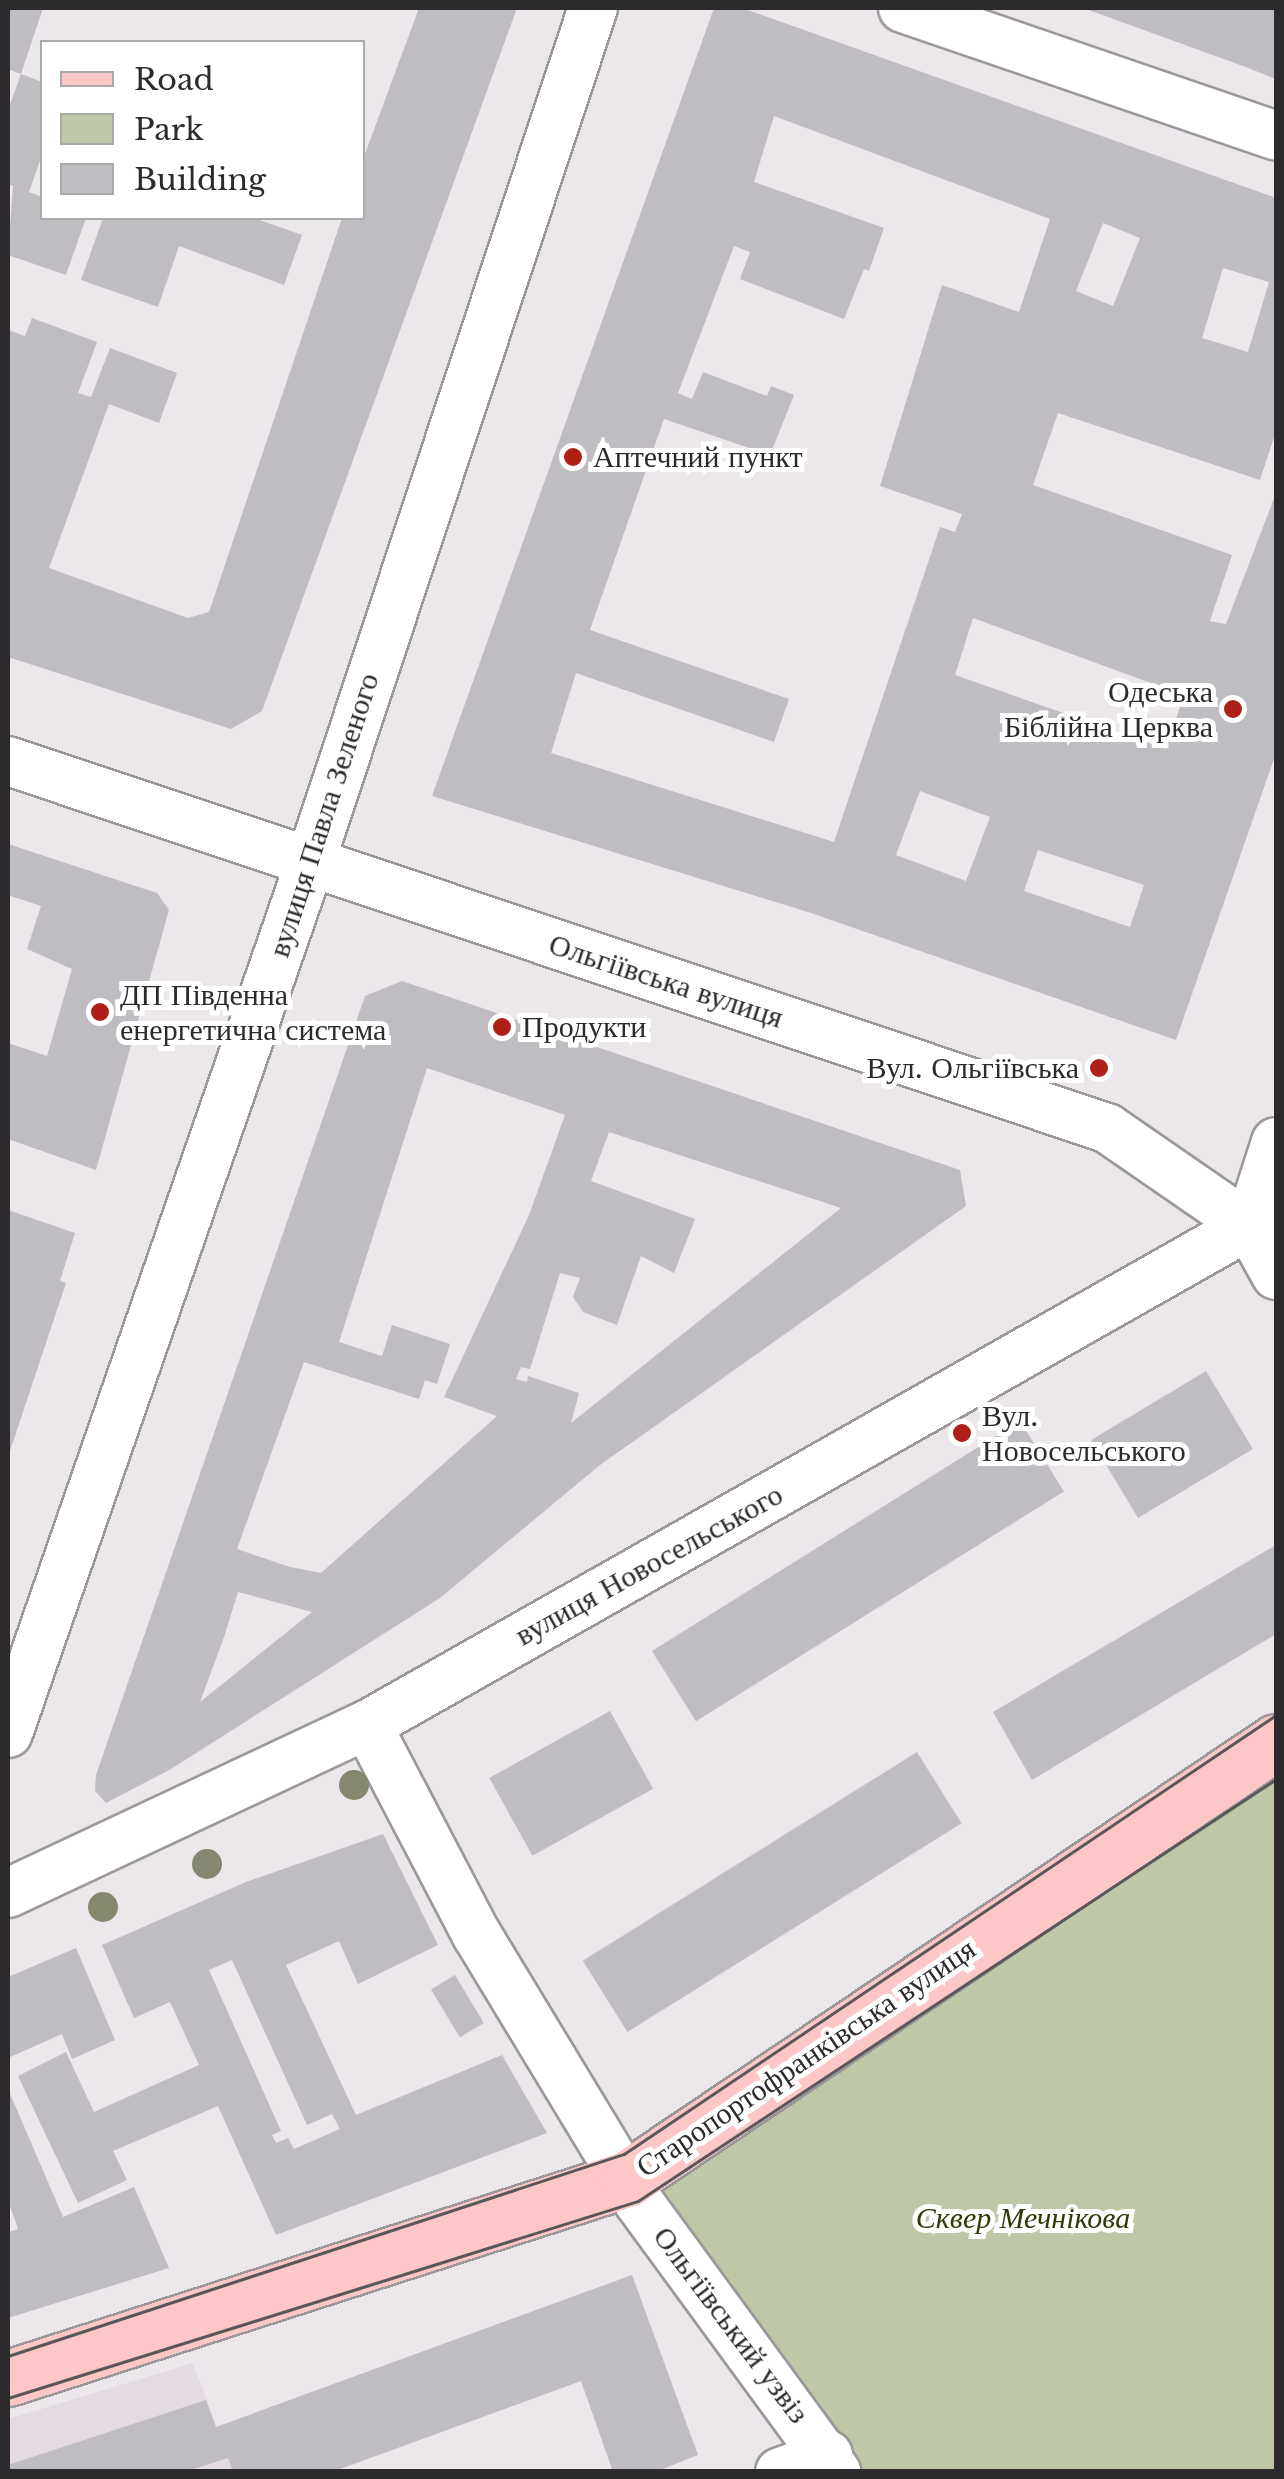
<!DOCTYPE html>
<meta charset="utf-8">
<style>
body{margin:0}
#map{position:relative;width:1284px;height:2479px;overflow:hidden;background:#ebe7eb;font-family:"Libre Baskerville",serif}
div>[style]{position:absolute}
.built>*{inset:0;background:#e4dae4}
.green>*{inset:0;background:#bec7a6}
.building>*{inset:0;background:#bfbdc1;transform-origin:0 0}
.roads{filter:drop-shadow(2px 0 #9b979b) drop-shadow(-2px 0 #9b979b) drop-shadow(0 2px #9b979b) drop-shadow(0 -2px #9b979b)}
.minor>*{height:48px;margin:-24px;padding:0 24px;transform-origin:24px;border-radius:24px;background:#fff}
.major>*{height:55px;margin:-27.5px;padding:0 27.5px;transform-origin:27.5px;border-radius:27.5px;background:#fcc7c6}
.tram>*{height:2.5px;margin:-1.25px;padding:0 1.25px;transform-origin:1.25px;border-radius:1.25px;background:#595759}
.trees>*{width:30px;height:30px;margin:-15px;border-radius:50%;background:#85886f}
.dots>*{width:28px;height:28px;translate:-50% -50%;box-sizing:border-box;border:5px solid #fff;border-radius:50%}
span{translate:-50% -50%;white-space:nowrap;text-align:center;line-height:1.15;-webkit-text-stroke:10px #fff;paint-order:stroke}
.poi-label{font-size:30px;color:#2c2a2c}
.left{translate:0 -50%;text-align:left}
.right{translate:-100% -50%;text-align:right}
.street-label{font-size:30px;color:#2c2a2c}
.park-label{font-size:30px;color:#313a09;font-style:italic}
.frame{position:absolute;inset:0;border:10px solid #2c2a2c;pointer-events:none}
.legend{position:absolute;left:40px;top:40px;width:325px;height:180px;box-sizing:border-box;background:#fff;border:2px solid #abaaab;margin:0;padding:12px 18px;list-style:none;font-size:30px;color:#2c2a2c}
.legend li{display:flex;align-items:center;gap:20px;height:50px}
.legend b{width:50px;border:2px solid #abaaab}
</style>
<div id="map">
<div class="built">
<div style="clip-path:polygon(193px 2363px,233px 2471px,8px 2472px,8px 2419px)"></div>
</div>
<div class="green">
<div style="clip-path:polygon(1276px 1742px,1276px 2471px,836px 2471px,639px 2201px)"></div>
</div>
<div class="building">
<div style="clip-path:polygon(8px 8px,43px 8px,21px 74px,42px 82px,42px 155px,29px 192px,42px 197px,42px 218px,86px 218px,66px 275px,8px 255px,13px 186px,8px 184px,8px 110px,21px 74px,8px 69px)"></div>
<div style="clip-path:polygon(419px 8px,517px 8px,262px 711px,231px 729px,8px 657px,8px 330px,25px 336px,32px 318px,97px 342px,78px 393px,91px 397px,110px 348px,177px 373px,159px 423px,109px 404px,49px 568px,188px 618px,209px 612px,342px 218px,362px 218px,362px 162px)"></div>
<div style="clip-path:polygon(evenodd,714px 8px,742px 8px,1276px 198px,1276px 431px,1260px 480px,1058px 413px,1033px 485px,1232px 555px,1210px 621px,1226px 624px,1276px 493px,1276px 753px,1176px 1040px,811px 913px,432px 796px,714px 8px,774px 116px,1050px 219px,1019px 312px,942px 285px,880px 486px,962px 514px,955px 532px,940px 527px,834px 842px,551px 753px,576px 673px,774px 742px,789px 699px,590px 630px,664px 419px,770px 455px,794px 395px,771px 386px,767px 396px,703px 372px,692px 399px,678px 393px,734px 246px,750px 252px,740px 279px,844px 319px,864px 269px,869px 271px,884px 228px,754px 182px,774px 116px,714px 8px,1103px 223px,1140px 238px,1113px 306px,1076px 291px,1103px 223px,714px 8px,1223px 268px,1269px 282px,1248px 352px,1202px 338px,1223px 268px,714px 8px,973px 618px,1184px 695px,1166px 749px,955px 675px,973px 618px,714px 8px,920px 791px,990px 817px,966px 881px,896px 855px,920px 791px,714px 8px,1038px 850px,1144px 885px,1130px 927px,1024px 891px,1038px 850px)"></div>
<div style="clip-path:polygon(1083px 8px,1276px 8px,1276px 79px,1243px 66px)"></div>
<div style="clip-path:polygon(103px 218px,254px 218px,302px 235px,284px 285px,179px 246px,158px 307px,81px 280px)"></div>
<div style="clip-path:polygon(8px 844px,157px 893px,169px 910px,96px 1170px,8px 1139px,8px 1043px,47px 1056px,72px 969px,27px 949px,41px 906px,8px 895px)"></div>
<div style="clip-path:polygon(evenodd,402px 981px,960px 1170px,966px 1206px,600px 1465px,440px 1598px,171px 1769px,106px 1803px,95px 1791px,96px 1775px,365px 996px,402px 981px,427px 1068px,565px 1115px,529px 1215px,444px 1397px,497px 1416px,321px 1573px,290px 1567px,237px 1549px,304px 1362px,419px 1399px,425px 1380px,437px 1384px,450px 1344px,392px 1325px,382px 1356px,339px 1342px,427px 1068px,402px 981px,609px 1132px,841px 1208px,571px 1423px,579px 1393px,528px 1376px,527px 1382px,516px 1379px,521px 1367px,530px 1369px,560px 1273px,580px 1278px,573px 1297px,583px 1312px,617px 1325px,641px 1256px,674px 1273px,695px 1219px,591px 1181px,609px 1132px,402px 981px,238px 1592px,312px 1612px,200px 1702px,224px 1637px,238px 1592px)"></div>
<div style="clip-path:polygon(8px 1210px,75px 1233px,60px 1281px,66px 1283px,8px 1457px)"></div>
<div style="left:1206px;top:1371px;width:91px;height:134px;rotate:59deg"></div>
<div style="left:1020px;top:1421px;width:83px;height:434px;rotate:58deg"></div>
<div style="clip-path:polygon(1276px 1545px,1276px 1634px,1032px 1780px,993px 1712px)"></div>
<div style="left:610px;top:1711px;width:89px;height:138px;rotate:61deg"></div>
<div style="left:917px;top:1752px;width:84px;height:394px;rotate:58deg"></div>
<div style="clip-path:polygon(evenodd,383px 1834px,438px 1945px,358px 1984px,339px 1941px,286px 1965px,356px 2115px,502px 2055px,547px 2133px,276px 2235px,218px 2106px,113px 2151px,127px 2180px,78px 2203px,18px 2076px,66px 2052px,94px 2112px,199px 2065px,170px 2002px,134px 2018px,102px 1945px,246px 1882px,383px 1834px,232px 1960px,307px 2125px,332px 2114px,340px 2129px,294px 2149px,288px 2138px,276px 2143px,272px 2135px,281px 2131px,209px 1970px,232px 1960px)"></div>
<div style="clip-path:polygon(76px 1948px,115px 2040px,72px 2059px,62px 2034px,8px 2058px,8px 1977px)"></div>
<div style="left:455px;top:1975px;width:56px;height:28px;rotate:59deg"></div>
<div style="clip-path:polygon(8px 2089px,63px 2217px,134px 2187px,169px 2268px,8px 2318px,8px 2232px,18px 2229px,8px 2200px)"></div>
<div style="clip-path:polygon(632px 2275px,698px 2455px,655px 2472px,613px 2472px,581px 2381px,332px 2472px,233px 2472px,228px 2458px,184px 2472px,8px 2472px,8px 2465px,206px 2400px,216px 2427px)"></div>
</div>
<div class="roads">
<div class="minor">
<div style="left:903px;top:8px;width:394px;rotate:18.9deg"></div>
<div style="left:8px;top:761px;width:1159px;rotate:18.47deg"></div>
<div style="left:1107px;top:1128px;width:173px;rotate:34.6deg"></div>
<div style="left:1249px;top:1226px;width:56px;rotate:61.1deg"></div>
<div style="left:1249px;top:1226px;width:88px;rotate:-72.2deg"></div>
<div style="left:367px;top:1725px;width:237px;rotate:62.4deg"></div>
<div style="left:477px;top:1935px;width:311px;rotate:58.8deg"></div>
<div style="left:638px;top:2201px;width:336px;rotate:53.8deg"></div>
<div style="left:8px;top:1733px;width:921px;rotate:-70.86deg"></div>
<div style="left:310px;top:863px;width:901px;rotate:-71.69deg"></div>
<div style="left:8px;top:1893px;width:396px;rotate:-25.1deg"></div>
<div style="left:367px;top:1725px;width:1045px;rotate:-29.53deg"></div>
<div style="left:780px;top:2472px;width:51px;rotate:-19.5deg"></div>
</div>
<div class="major">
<div style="left:8px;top:2378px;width:650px;rotate:-17.82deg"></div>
<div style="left:627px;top:2179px;width:782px;rotate:-33.95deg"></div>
</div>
</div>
<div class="tram">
<div style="left:8px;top:2356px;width:648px;rotate:-18.16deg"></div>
<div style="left:624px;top:2154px;width:786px;rotate:-33.95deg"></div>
<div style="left:8px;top:2398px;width:660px;rotate:-17.36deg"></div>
<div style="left:638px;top:2201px;width:765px;rotate:-33.48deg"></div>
</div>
<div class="trees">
<div style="left:354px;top:1785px"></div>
<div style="left:207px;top:1864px"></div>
<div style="left:103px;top:1907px"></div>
</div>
<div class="dots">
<div style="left:573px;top:457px;background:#af1f18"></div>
<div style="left:1233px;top:709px;background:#af1f18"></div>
<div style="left:100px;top:1012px;background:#af1f18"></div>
<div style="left:502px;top:1027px;background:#af1f18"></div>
<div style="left:1099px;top:1068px;background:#af1f18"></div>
<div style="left:962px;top:1433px;background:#af1f18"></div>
</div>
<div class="poi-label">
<span class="left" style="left:593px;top:457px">Аптечний пункт</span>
<span class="right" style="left:1213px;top:709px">Одеська<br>Біблійна Церква</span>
<span class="left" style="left:120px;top:1012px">ДП Південна<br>енергетична система</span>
<span class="left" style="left:522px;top:1027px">Продукти</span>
<span class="right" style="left:1079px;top:1068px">Вул. Ольгіївська</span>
<span class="left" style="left:982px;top:1433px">Вул.<br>Новосельського</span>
</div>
<div class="street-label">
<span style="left:324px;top:815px;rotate:-72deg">вулиця Павла Зеленого</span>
<span style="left:666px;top:981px;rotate:18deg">Ольгіївська вулиця</span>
<span style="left:649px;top:1565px;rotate:-29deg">вулиця Новосельського</span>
<span style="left:806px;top:2058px;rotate:-34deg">Старопортофранківська вулиця</span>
<span style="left:731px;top:2325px;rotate:53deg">Ольгіївський узвіз</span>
</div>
<div class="park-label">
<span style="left:1023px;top:2218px">Сквер Мечнікова</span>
</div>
<div class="frame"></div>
<ul class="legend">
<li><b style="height:12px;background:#fcc7c6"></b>Road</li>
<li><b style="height:28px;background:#bec7a6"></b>Park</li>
<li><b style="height:28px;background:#bfbdc1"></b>Building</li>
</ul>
</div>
